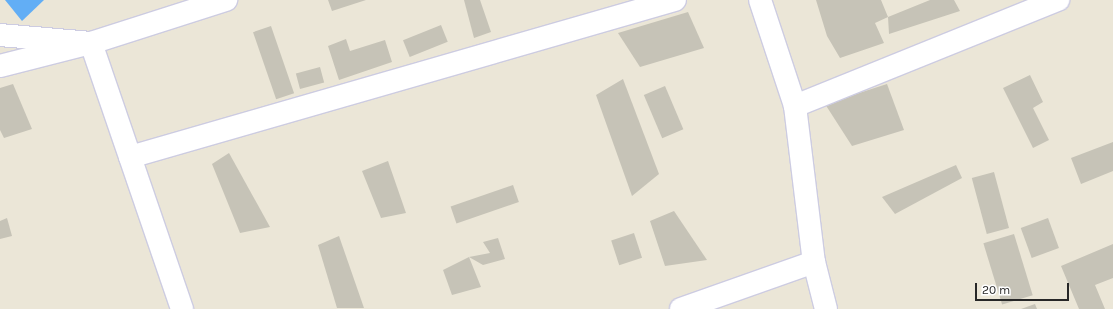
<!DOCTYPE html>
<style>
body{margin:0}
#map{position:relative;width:1113px;height:309px;overflow:hidden;background:#ebe6d7;font-family:Karla,sans-serif}
div>[style]{position:absolute}
.water>*{inset:0;background:#62aef5}
.building>*{inset:0;background:#c6c3b7;transform-origin:0 0}
.roads{filter:drop-shadow(1px 0 #cdcce1) drop-shadow(-1px 0 #cdcce1) drop-shadow(0 1px #cdcce1) drop-shadow(0 -1px #cdcce1)}
.minor>*{height:22px;margin:-11px;padding:0 11px;transform-origin:11px;border-radius:11px;background:#fff}
span{translate:-50% -50%;white-space:nowrap;text-align:center;line-height:1.15;-webkit-text-stroke:3px #fff;paint-order:stroke}
.scale{position:absolute;left:975px;top:283px;width:94px;height:18px;box-sizing:border-box;border:2px solid #272727;border-top:0;padding-left:5px;font-size:12px;line-height:14px;white-space:nowrap;color:#272727;-webkit-text-stroke:3px #fff;paint-order:stroke}
</style>
<div id="map">
<div class="water">
<div style="clip-path:polygon(5px 0,44px 0,22px 21px)"></div>
</div>
<div class="building">
<div style="clip-path:polygon(328px 0,366px 0,332px 11px)"></div>
<div style="clip-path:polygon(464px 0,480px 0,491px 32px,474px 38px)"></div>
<div style="clip-path:polygon(816px 0,881px 0,888px 17px,930px 0,954px 0,960px 11px,889px 34px,888px 17px,875px 23px,884px 43px,840px 58px,827px 36px)"></div>
<div style="clip-path:polygon(688px 12px,704px 48px,640px 67px,618px 33px)"></div>
<div style="left:441px;top:25px;width:18px;height:41px;rotate:68deg"></div>
<div style="left:271px;top:26px;width:71px;height:19px;rotate:71deg"></div>
<div style="clip-path:polygon(346px 39px,350px 51px,385px 40px,392px 62px,339px 80px,328px 46px)"></div>
<div style="left:320px;top:67px;width:16px;height:25px;rotate:75deg"></div>
<div style="clip-path:polygon(1030px 75px,1043px 102px,1033px 108px,1049px 140px,1033px 148px,1003px 88px)"></div>
<div style="clip-path:polygon(623px 79px,659px 174px,632px 196px,596px 95px)"></div>
<div style="clip-path:polygon(13px 84px,32px 129px,4px 138px,0 130px,0 88px)"></div>
<div style="clip-path:polygon(887px 84px,904px 130px,852px 146px,825px 104px)"></div>
<div style="left:665px;top:86px;width:47px;height:23px;rotate:67deg"></div>
<div style="clip-path:polygon(1113px 142px,1113px 171px,1081px 184px,1071px 158px)"></div>
<div style="clip-path:polygon(229px 153px,270px 227px,240px 233px,212px 164px)"></div>
<div style="clip-path:polygon(388px 161px,406px 213px,381px 218px,362px 171px)"></div>
<div style="clip-path:polygon(956px 165px,962px 178px,895px 214px,882px 197px)"></div>
<div style="left:994px;top:172px;width:58px;height:23px;rotate:75deg"></div>
<div style="left:513px;top:185px;width:18px;height:66px;rotate:71deg"></div>
<div style="clip-path:polygon(674px 211px,707px 260px,665px 266px,650px 221px)"></div>
<div style="clip-path:polygon(7px 218px,12px 236px,0 239px,0 221px)"></div>
<div style="left:1048px;top:218px;width:32px;height:29px;rotate:70deg"></div>
<div style="left:634px;top:233px;width:26px;height:24px;rotate:72deg"></div>
<div style="left:1014px;top:234px;width:64px;height:32px;rotate:73deg"></div>
<div style="clip-path:polygon(339px 236px,364px 308px,337px 308px,318px 245px)"></div>
<div style="clip-path:polygon(498px 238px,505px 259px,483px 265px,469px 257px,490px 253px,483px 242px)"></div>
<div style="clip-path:polygon(1113px 244px,1113px 278px,1095px 285px,1105px 309px,1079px 309px,1061px 266px)"></div>
<div style="clip-path:polygon(469px 257px,481px 287px,452px 295px,443px 270px)"></div>
<div style="clip-path:polygon(1035px 304px,1037px 309px,1021px 309px)"></div>
</div>
<div class="roads">
<div class="minor">
<div style="left:760px;top:0;width:112px;rotate:71.7deg"></div>
<div style="left:795px;top:106px;width:157px;rotate:83.1deg"></div>
<div style="left:814px;top:262px;width:49px;rotate:75.7deg"></div>
<div style="left:0;top:35px;width:91px;rotate:5deg"></div>
<div style="left:91px;top:43px;width:281px;rotate:71.1deg"></div>
<div style="left:0;top:66px;width:94px;rotate:-14.2deg"></div>
<div style="left:91px;top:43px;width:142px;rotate:-17.7deg"></div>
<div style="left:795px;top:106px;width:284px;rotate:-22deg"></div>
<div style="left:130px;top:157px;width:567px;rotate:-16.07deg"></div>
<div style="left:681px;top:309px;width:141px;rotate:-19.5deg"></div>
</div>
</div>
<div class="scale">20 m</div>
</div>
